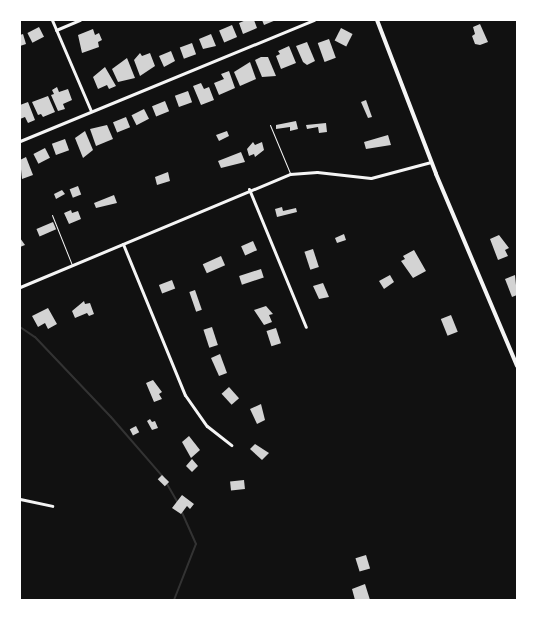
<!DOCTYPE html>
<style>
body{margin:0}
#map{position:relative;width:537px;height:620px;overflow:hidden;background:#111;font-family:"PT Sans Narrow",sans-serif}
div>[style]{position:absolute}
.stream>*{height:2px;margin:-1px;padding:0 1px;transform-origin:1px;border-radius:1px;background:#333}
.building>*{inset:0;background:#d3d3d3;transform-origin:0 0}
.service>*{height:1px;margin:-0.5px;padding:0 0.5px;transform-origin:0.5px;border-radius:0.5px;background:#f5f5f5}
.minor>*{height:3px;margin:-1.5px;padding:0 1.5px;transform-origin:1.5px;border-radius:1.5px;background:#f5f5f5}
.tertiary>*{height:4px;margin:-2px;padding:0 2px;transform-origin:2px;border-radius:2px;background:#f5f5f5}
span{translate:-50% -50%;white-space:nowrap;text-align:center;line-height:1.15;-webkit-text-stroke:4px #fff;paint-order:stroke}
.frame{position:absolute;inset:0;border:21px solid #fff;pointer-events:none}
</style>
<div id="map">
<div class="stream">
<div style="left:20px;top:327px;width:18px;rotate:34deg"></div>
<div style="left:35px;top:337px;width:110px;rotate:46.5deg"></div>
<div style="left:111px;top:417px;width:79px;rotate:49.1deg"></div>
<div style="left:167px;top:484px;width:22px;rotate:60deg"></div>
<div style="left:174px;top:600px;width:60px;rotate:-68.6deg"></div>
<div style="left:196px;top:544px;width:35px;rotate:-114deg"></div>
</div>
<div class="building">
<div style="clip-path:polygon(246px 20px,254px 20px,257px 28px,243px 34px,239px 23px)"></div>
<div style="clip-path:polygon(262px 20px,276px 20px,264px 25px)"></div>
<div style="clip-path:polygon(480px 24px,488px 42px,480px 45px,475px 44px,472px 36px,475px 34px,473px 27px)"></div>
<div style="left:232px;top:25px;width:13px;height:14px;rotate:67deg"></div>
<div style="left:39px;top:27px;width:11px;height:13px;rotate:63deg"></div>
<div style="left:341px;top:28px;width:13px;height:14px;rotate:27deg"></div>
<div style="clip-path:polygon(93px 29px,95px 35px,99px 33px,102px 40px,98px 42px,99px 47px,82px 53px,78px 35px)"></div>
<div style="clip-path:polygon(23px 34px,26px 44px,20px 46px,20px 35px)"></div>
<div style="clip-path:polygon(211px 34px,216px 46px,203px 49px,199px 39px)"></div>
<div style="left:329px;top:39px;width:20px;height:12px;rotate:70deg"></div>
<div style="clip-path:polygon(307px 42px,315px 61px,307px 65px,303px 62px,296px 46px)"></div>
<div style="left:192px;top:43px;width:12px;height:13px;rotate:70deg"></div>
<div style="clip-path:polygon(289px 46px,296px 63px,281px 69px,276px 56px,280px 54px,278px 51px)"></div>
<div style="clip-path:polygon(171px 51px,175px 61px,164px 67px,159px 56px)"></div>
<div style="clip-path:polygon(140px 53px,142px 56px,150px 53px,155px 66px,140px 76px,134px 60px)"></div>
<div style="clip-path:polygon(261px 57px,268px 57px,276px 76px,262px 77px,255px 60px)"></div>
<div style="clip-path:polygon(127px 58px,135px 78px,118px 82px,112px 69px)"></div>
<div style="clip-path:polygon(250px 62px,256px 79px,240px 86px,234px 72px)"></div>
<div style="clip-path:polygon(105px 67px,116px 86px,109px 89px,107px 85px,98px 89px,93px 77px)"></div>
<div style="clip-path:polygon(229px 71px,235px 88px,219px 95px,214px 83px,224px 79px,221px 74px)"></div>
<div style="clip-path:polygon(201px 83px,204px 89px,209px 87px,214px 100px,201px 105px,193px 86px)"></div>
<div style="clip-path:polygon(57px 87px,59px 92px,68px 89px,72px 100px,63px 104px,65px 109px,58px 111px,51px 95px,54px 94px,52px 90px)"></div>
<div style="left:188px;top:91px;width:12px;height:14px;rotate:70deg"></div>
<div style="clip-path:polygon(48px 96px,55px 112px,43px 117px,41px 114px,38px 115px,32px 102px)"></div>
<div style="clip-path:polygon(366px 100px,372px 117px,368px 118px,361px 102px)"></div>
<div style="left:165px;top:101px;width:11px;height:14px;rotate:68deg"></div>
<div style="clip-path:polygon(28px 102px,35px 120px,28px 123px,25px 117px,20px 119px,20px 105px)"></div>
<div style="left:144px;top:109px;width:11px;height:14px;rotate:63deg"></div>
<div style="left:126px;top:117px;width:11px;height:14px;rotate:68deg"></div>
<div style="clip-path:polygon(296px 121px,298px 129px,290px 131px,290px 127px,276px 129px,276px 125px)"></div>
<div style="clip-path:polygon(326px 123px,327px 132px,319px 133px,318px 127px,307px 129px,306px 125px)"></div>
<div style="clip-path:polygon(107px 125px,113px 139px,96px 146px,90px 129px)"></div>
<div style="clip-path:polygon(85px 131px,93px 150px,83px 158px,75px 138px)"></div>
<div style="clip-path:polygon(227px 131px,229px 136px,219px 141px,216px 135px)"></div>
<div style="clip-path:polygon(388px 135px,391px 145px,366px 149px,364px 142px)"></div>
<div style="left:65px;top:139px;width:12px;height:14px;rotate:70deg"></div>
<div style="clip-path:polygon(253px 142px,255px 145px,262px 142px,264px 150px,255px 157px,254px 154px,249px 156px,247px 149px)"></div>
<div style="left:45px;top:148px;width:11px;height:13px;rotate:63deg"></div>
<div style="clip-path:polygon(241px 152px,245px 162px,221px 168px,218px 161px)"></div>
<div style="clip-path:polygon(26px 157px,33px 175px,22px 179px,20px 160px)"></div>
<div style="clip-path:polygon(168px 172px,170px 181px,157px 185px,155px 177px)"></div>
<div style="left:78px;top:186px;width:9px;height:9px;rotate:69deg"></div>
<div style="clip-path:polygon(62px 190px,65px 194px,56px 199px,54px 194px)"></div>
<div style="clip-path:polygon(114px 195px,117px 203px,96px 208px,94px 203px)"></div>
<div style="clip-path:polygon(282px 207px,283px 211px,296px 208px,297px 212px,277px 217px,275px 209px)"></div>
<div style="clip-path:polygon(71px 210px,72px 213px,78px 211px,81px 219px,69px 224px,64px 213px)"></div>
<div style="left:53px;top:222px;width:8px;height:18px;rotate:67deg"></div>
<div style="clip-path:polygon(344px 234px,346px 240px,337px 243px,335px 238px)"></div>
<div style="clip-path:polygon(499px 235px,509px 248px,505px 250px,508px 256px,498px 260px,490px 239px)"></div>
<div style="clip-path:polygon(20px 238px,25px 245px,20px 247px)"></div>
<div style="left:253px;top:241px;width:10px;height:13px;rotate:66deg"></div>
<div style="left:313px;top:249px;width:19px;height:9px;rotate:72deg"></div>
<div style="clip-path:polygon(414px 250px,426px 271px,413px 278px,401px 261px,405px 259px,403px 256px)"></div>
<div style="left:221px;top:256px;width:10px;height:20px;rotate:66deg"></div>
<div style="left:261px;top:269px;width:9px;height:23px;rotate:72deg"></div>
<div style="clip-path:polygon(390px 275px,394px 282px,384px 289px,379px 281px)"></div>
<div style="clip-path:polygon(515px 275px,517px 295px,512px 297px,505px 279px)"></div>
<div style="left:172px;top:280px;width:9px;height:14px;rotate:69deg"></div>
<div style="clip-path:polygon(323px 283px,329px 297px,319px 299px,313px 286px)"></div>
<div style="left:195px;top:290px;width:21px;height:6px;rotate:71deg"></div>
<div style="clip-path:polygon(84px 301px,85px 304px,90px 303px,94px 314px,89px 316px,87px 313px,75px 318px,72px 311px)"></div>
<div style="clip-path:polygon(266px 306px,273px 314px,269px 315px,272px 322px,264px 325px,254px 310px)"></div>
<div style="clip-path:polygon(48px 308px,57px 324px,48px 329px,45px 323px,38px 327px,32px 316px)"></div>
<div style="left:451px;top:315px;width:18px;height:11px;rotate:68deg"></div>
<div style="left:212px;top:327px;width:19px;height:9px;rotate:72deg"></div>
<div style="left:276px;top:328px;width:16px;height:10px;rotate:72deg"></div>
<div style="clip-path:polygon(220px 354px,227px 373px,219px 376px,211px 358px)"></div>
<div style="clip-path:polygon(153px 380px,162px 392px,159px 394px,162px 399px,154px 402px,146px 383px)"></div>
<div style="left:229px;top:387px;width:15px;height:10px;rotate:48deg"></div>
<div style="clip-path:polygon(261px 404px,265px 420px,257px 424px,250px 409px)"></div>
<div style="clip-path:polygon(150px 419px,152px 422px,155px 421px,158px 428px,152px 430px,147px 421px)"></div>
<div style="left:136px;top:426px;width:7px;height:7px;rotate:63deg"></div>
<div style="clip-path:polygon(189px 436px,200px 450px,191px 458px,182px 442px)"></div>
<div style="clip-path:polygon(255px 444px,269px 453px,262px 460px,250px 449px)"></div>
<div style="clip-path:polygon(192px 459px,198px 466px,192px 472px,186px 466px)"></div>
<div style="left:162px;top:475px;width:10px;height:6px;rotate:45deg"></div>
<div style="left:244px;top:480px;width:9px;height:14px;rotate:84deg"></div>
<div style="clip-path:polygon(182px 495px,194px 504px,190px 509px,187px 506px,181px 514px,172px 508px)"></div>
<div style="left:366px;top:555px;width:14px;height:11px;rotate:73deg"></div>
<div style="clip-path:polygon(365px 584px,370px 600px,355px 600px,352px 589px)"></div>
</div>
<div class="service">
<div style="left:270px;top:125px;width:52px;rotate:67.4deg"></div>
<div style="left:52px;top:215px;width:54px;rotate:68.2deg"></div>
</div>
<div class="minor">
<div style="left:52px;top:20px;width:99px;rotate:66.8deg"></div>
<div style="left:56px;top:30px;width:26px;rotate:-23deg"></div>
<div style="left:20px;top:141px;width:318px;rotate:-22.4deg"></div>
<div style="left:249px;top:189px;width:149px;rotate:67.6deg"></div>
<div style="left:123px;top:244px;width:163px;rotate:67.7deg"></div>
<div style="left:185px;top:395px;width:38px;rotate:55deg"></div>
<div style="left:207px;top:426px;width:31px;rotate:38deg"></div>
<div style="left:20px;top:287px;width:293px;rotate:-22.7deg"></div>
<div style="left:290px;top:174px;width:27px;rotate:-4deg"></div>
<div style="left:317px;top:172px;width:54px;rotate:6.3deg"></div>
<div style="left:371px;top:178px;width:62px;rotate:-14.9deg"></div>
<div style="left:20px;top:499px;width:33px;rotate:12deg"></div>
</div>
<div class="tertiary">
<div style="left:377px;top:20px;width:165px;rotate:69deg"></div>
<div style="left:436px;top:174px;width:208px;rotate:67.1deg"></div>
</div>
<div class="frame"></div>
</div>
